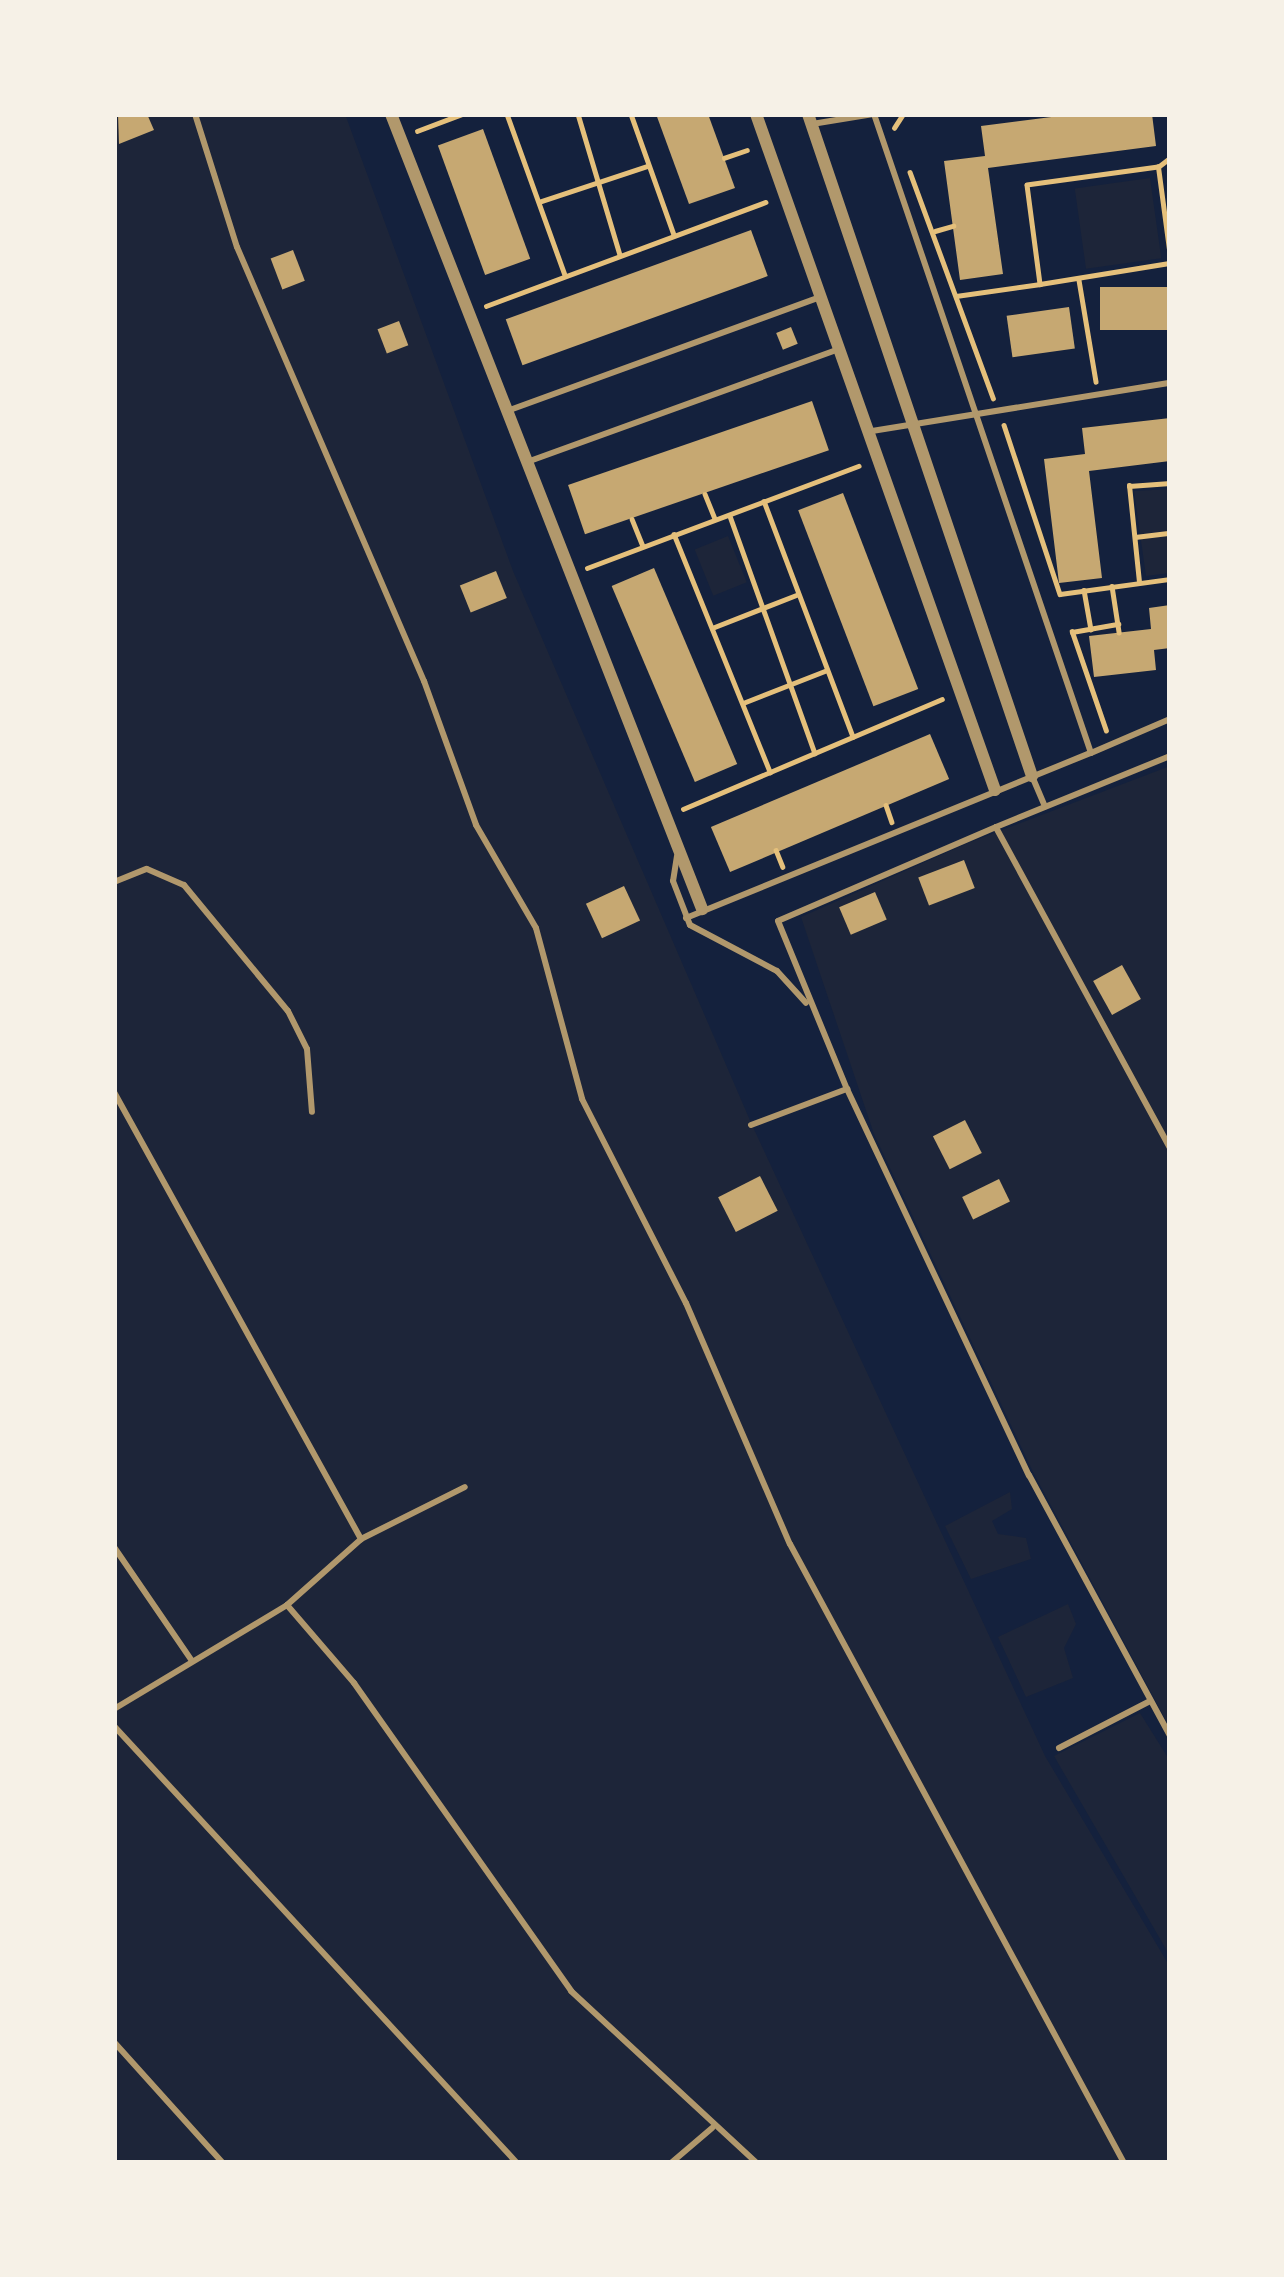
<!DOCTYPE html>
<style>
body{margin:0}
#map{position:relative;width:1284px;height:2277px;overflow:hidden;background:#14213d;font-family:"Nunito Sans",sans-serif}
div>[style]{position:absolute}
.green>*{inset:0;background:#1d2539;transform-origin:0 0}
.building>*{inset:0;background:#c6a872;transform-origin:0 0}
.path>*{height:4.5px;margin:-2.25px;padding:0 2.25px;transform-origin:2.25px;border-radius:2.25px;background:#e5c07b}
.service>*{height:6px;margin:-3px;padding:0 3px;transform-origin:3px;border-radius:3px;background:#b1986c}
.minor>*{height:12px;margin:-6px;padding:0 6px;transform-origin:6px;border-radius:6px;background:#b1986c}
span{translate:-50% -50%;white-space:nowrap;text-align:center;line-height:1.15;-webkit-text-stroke:12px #f6f1e7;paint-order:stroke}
.frame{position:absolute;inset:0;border:117px solid #f6f1e7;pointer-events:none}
</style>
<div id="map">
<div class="green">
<div style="clip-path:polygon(114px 114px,345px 114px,513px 571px,752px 1125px,1045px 1756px,1170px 1967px,1170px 2163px,114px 2163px)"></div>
<div style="left:1150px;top:178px;width:81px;height:76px;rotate:82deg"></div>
<div style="clip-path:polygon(1170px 489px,1170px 573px,1146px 576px,1134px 491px)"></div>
<div style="left:728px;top:536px;width:50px;height:36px;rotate:68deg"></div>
<div style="clip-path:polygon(1170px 766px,1170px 1728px,1033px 1472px,874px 1134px,801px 917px,968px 843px)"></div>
<div style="clip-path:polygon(1010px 1492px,1012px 1509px,992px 1521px,998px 1534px,1026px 1538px,1031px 1559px,971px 1579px,945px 1526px)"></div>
<div style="clip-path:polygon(1068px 1604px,1076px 1624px,1064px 1648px,1073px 1678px,1026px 1697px,998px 1637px)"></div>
<div style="clip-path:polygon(1140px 1713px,1170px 1761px,1170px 1956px,1054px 1756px)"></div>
</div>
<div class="building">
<div style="clip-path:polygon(118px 114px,147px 114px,154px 130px,119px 144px)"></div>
<div style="clip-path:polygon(656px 114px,708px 114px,735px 188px,689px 204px)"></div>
<div style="clip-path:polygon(1075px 114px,1152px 114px,1156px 146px,988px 168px,1003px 274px,960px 280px,944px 161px,985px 156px,981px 126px)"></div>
<div style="left:483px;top:129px;width:138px;height:48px;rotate:70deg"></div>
<div style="left:751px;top:230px;width:49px;height:261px;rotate:70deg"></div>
<div style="left:293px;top:250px;width:33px;height:24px;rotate:69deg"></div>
<div style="left:1170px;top:287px;width:43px;height:70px;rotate:90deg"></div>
<div style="left:1069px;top:307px;width:42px;height:63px;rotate:82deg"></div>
<div style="left:399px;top:321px;width:26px;height:23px;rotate:69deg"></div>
<div style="left:791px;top:327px;width:18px;height:16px;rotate:68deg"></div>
<div style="left:812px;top:401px;width:52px;height:258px;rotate:71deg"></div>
<div style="clip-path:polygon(1170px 418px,1170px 461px,1089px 471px,1102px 578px,1059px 583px,1044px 459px,1085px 454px,1082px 428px)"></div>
<div style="left:843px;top:493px;width:210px;height:48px;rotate:69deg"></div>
<div style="left:654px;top:568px;width:213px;height:46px;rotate:67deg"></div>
<div style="left:496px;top:571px;width:29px;height:39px;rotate:68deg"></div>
<div style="clip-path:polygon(1170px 605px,1170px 648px,1154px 650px,1156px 670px,1094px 677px,1089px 636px,1151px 629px,1149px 608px)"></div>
<div style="left:930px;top:734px;width:49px;height:238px;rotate:67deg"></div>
<div style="left:964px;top:860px;width:30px;height:49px;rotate:69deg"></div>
<div style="left:624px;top:886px;width:38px;height:42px;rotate:65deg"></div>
<div style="left:875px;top:892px;width:30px;height:39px;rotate:67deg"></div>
<div style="left:1122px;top:965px;width:39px;height:33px;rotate:61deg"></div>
<div style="left:965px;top:1120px;width:37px;height:36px;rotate:63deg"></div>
<div style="left:760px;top:1176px;width:39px;height:47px;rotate:63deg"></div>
<div style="left:999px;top:1179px;width:25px;height:41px;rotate:64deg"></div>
</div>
<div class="path">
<div style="left:507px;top:114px;width:171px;rotate:70.2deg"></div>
<div style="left:578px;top:114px;width:147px;rotate:73.4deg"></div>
<div style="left:631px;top:114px;width:128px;rotate:70.4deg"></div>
<div style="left:894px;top:128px;width:17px;rotate:-57deg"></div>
<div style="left:417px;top:131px;width:48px;rotate:-20.7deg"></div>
<div style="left:724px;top:158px;width:24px;rotate:-19deg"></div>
<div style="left:1158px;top:167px;width:15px;rotate:-37deg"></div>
<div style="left:910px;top:172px;width:241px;rotate:69.8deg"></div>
<div style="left:539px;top:202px;width:114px;rotate:-18.4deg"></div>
<div style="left:935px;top:231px;width:19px;rotate:-16deg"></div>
<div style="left:1170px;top:257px;width:91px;rotate:-97.6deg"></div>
<div style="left:1158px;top:167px;width:132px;rotate:172.2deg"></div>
<div style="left:1027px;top:185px;width:100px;rotate:82.5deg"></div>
<div style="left:1040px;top:284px;width:132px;rotate:-9.2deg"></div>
<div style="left:1079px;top:280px;width:103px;rotate:80.5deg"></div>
<div style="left:956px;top:296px;width:85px;rotate:-8.1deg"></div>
<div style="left:486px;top:306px;width:298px;rotate:-20.4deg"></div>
<div style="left:1004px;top:425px;width:178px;rotate:71.7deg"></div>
<div style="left:1060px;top:594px;width:111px;rotate:-7.8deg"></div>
<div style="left:705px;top:494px;width:27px;rotate:68deg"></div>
<div style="left:764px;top:501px;width:252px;rotate:69.3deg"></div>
<div style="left:730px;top:516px;width:252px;rotate:70.3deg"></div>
<div style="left:632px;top:519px;width:29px;rotate:68deg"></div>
<div style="left:674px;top:534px;width:257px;rotate:68deg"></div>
<div style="left:1135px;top:537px;width:35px;rotate:-7deg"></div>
<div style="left:587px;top:568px;width:290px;rotate:-20.6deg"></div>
<div style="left:1139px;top:582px;width:97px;rotate:-95.9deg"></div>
<div style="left:1129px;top:486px;width:41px;rotate:-4.2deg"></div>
<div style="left:1112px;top:586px;width:47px;rotate:81.3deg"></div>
<div style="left:1084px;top:590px;width:40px;rotate:80deg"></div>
<div style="left:712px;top:628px;width:90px;rotate:-21.4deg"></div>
<div style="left:743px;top:703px;width:90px;rotate:-21.4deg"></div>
<div style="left:1106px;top:731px;width:105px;rotate:-109deg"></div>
<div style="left:1072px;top:632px;width:47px;rotate:-9.9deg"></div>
<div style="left:886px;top:805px;width:18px;rotate:71deg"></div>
<div style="left:683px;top:809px;width:281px;rotate:-23deg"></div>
<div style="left:776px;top:850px;width:18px;rotate:68deg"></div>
</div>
<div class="service">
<div style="left:195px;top:114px;width:139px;rotate:72.5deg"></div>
<div style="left:237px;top:247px;width:473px;rotate:66.7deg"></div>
<div style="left:424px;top:681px;width:153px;rotate:70.1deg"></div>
<div style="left:476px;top:825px;width:119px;rotate:59.8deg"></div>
<div style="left:536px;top:928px;width:177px;rotate:74.9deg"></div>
<div style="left:582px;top:1099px;width:229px;rotate:63deg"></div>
<div style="left:686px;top:1303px;width:262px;rotate:66.7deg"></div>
<div style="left:790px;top:1544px;width:703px;rotate:61.65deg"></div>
<div style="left:812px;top:124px;width:62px;rotate:-9.3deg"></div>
<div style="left:507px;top:411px;width:333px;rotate:-20deg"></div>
<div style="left:872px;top:431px;width:302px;rotate:-9.2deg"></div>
<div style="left:527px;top:462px;width:329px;rotate:-19.9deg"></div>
<div style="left:1091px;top:753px;width:86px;rotate:-23.3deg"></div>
<div style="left:1032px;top:776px;width:33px;rotate:67deg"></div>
<div style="left:996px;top:827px;width:188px;rotate:-22.2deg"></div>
<div style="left:677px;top:856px;width:25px;rotate:99deg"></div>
<div style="left:673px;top:881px;width:47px;rotate:68.9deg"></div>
<div style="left:690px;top:925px;width:98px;rotate:27.9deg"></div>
<div style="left:777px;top:971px;width:43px;rotate:47.8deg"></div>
<div style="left:114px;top:882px;width:35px;rotate:-22deg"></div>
<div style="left:147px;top:869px;width:40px;rotate:23.4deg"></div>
<div style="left:184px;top:885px;width:163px;rotate:50.5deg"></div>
<div style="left:288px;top:1011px;width:42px;rotate:63.4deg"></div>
<div style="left:307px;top:1049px;width:63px;rotate:85.5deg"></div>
<div style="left:686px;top:918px;width:437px;rotate:-22.2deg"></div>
<div style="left:1091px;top:753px;width:675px;rotate:-108.76deg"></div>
<div style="left:114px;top:1092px;width:511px;rotate:61.08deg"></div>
<div style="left:751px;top:1125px;width:103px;rotate:-20.6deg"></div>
<div style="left:1170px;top:1148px;width:365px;rotate:-118.5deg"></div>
<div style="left:996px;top:827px;width:237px;rotate:156.7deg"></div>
<div style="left:778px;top:921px;width:182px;rotate:67.7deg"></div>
<div style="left:847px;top:1089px;width:427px;rotate:64.8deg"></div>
<div style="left:1029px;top:1475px;width:297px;rotate:61.6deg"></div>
<div style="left:114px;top:1547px;width:138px;rotate:55.6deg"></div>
<div style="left:287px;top:1605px;width:103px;rotate:49.3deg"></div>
<div style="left:354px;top:1683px;width:377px;rotate:54.8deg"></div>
<div style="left:571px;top:1991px;width:253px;rotate:42.8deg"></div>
<div style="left:114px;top:1709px;width:202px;rotate:-31deg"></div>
<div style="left:287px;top:1605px;width:99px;rotate:-41.7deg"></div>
<div style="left:361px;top:1539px;width:116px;rotate:-26.6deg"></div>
<div style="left:114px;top:1726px;width:594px;rotate:47.32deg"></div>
<div style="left:1059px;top:1748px;width:102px;rotate:-27.3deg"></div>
<div style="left:114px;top:2042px;width:163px;rotate:48deg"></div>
<div style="left:671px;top:2163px;width:54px;rotate:-40.5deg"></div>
</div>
<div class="minor">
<div style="left:391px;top:114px;width:854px;rotate:68.63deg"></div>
<div style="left:756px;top:114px;width:717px;rotate:70.53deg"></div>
<div style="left:808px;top:114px;width:699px;rotate:71.31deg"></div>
</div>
<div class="frame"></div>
</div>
